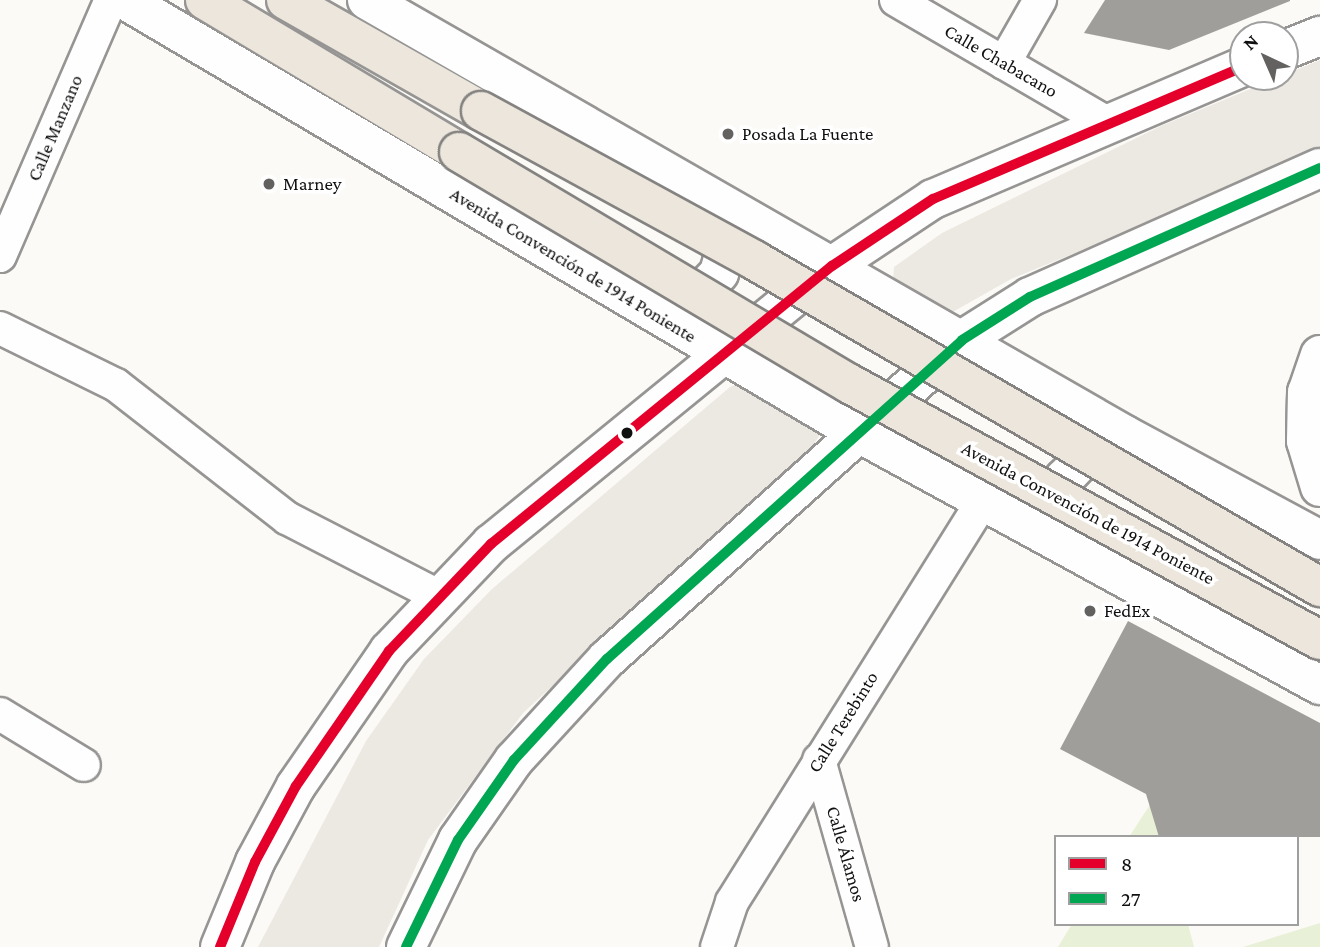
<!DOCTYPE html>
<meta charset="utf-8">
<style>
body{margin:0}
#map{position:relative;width:1320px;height:947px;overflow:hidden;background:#fcfaf6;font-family:"Crimson Pro",serif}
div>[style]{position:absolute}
.green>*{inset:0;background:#e8f0d7}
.plaza>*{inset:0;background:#ece8e2}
.building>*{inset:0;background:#a09e9b}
.roads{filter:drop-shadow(2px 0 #969594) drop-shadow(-2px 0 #969594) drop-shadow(0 2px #969594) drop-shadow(0 -2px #969594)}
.minor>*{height:32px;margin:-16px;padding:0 16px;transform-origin:16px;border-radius:16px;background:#fffefe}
.tertiary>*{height:38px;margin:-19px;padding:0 19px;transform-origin:19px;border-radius:19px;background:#fffefe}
.primary>*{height:38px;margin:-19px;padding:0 19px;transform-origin:19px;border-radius:19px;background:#ece6dc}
.bridges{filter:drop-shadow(2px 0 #848381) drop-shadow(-2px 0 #848381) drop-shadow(0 2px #848381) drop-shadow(0 -2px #848381)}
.primary-bridge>*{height:38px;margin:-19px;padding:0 19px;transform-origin:19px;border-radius:19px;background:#ece6dc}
.bus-1>*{height:10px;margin:-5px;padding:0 5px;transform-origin:5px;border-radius:5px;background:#e4002b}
.bus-2>*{height:10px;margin:-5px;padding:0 5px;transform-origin:5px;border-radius:5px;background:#00a651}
.dots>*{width:19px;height:19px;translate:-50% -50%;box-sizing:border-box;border:4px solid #fff;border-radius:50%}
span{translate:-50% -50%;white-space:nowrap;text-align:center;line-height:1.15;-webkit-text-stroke:7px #fff;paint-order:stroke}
.street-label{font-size:19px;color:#101010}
.poi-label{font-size:19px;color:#101010}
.left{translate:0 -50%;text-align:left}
.legend{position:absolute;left:1054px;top:835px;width:245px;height:91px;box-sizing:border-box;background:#fff;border:2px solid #9f9f9f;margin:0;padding:9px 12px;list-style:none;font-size:21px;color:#101010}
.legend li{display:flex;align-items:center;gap:14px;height:35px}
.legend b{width:35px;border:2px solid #9f9f9f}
.north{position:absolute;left:1229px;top:21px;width:70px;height:70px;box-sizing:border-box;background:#fff;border:2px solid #9f9f9f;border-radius:50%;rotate:316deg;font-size:19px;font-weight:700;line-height:28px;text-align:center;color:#101010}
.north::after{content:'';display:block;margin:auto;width:24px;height:32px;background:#636260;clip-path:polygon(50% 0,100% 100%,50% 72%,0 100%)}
</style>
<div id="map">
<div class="green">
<div style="clip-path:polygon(1155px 797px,1165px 837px,1129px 837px)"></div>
<div style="clip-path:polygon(1320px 923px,1320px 947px,1243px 947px)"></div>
<div style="clip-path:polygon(1072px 924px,1188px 924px,1194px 947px,1058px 947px)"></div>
</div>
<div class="plaza">
<div style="clip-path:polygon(1320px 60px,1320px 153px,1011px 279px,951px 313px,893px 282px,894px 267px,942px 233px,1161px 126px)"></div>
<div style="clip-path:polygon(749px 379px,827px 422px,812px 448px,523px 713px,428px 840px,379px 947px,258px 947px,366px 741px,424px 659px,492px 589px,730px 387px)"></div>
</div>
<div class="building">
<div style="clip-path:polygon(1105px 0,1290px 0,1290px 1px,1169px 50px,1084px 33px)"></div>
<div style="clip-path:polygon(1128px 621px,1320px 723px,1320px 837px,1159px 837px,1146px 794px,1060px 749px)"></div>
</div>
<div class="roads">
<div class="minor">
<div style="left:896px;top:0;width:243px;rotate:30.2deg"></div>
<div style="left:1004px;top:63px;width:73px;rotate:-60.3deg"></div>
<div style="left:0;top:256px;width:279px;rotate:-66.6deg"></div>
<div style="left:0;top:328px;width:129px;rotate:26.2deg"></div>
<div style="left:116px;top:385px;width:217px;rotate:37.9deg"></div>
<div style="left:287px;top:518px;width:170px;rotate:27.3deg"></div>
<div style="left:0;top:714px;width:98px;rotate:31.3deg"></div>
<div style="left:819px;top:760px;width:194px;rotate:74.2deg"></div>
<div style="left:717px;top:947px;width:47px;rotate:-71.6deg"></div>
<div style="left:732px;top:902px;width:472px;rotate:-58deg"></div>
</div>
<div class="tertiary">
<div style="left:125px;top:0;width:850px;rotate:30.55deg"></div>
<div style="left:857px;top:432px;width:528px;rotate:28.65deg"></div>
<div style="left:367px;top:0;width:874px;rotate:29.85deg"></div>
<div style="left:1125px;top:435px;width:221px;rotate:28.3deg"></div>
<div style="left:1285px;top:50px;width:38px;rotate:-22deg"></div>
<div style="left:672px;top:310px;width:29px;rotate:-29deg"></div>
<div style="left:697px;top:296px;width:32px;rotate:-46deg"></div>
<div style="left:719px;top:273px;width:24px;rotate:-75deg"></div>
<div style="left:725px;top:250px;width:38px;rotate:-95deg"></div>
<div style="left:1320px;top:355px;width:39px;rotate:109deg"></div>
<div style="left:1307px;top:392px;width:49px;rotate:91.2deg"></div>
<div style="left:1306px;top:441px;width:48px;rotate:73.1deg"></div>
<div style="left:1064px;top:531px;width:20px;rotate:-108deg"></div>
<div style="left:1058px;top:512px;width:34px;rotate:-80deg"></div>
<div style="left:1064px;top:479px;width:50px;rotate:-46.6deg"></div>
<div style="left:1098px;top:443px;width:19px;rotate:-16deg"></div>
<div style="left:220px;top:947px;width:92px;rotate:-67.6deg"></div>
<div style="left:255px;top:862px;width:86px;rotate:-61.7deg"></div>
<div style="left:296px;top:786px;width:164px;rotate:-55.4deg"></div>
<div style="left:389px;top:651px;width:148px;rotate:-46.4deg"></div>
<div style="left:491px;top:544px;width:440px;rotate:-39.2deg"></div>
<div style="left:832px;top:266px;width:121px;rotate:-33.6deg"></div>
<div style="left:933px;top:199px;width:337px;rotate:-23.1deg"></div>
<div style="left:406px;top:947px;width:119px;rotate:-64.1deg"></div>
<div style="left:458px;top:840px;width:98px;rotate:-55deg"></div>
<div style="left:514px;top:760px;width:137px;rotate:-47.4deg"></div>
<div style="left:607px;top:659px;width:477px;rotate:-41.9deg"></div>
<div style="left:962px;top:340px;width:80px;rotate:-32.3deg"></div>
<div style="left:1030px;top:297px;width:317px;rotate:-24deg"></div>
</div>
<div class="primary">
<div style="left:205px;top:0;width:296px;rotate:30.9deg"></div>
<div style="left:286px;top:0;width:224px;rotate:29.6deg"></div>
</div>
</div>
<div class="bridges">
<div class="primary-bridge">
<div style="left:481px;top:111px;width:311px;rotate:28.6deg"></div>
<div style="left:754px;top:260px;width:654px;rotate:30.02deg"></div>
<div style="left:459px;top:152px;width:455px;rotate:30.7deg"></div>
<div style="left:850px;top:384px;width:535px;rotate:28.58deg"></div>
</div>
</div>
<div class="bus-1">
<div style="left:220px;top:947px;width:92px;rotate:-67.6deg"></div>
<div style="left:255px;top:862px;width:86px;rotate:-61.7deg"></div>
<div style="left:296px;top:786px;width:164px;rotate:-55.4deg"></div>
<div style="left:389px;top:651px;width:148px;rotate:-46.4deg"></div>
<div style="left:491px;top:544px;width:440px;rotate:-39.2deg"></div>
<div style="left:832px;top:266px;width:121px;rotate:-33.6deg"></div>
<div style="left:933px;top:199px;width:337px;rotate:-23.1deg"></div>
</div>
<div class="bus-2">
<div style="left:406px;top:947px;width:119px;rotate:-64.1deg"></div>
<div style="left:458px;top:840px;width:98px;rotate:-55deg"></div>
<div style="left:514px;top:760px;width:137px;rotate:-47.4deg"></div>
<div style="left:607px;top:659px;width:477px;rotate:-41.9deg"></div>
<div style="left:962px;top:340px;width:80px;rotate:-32.3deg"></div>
<div style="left:1030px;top:297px;width:317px;rotate:-24deg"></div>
</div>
<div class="dots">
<div style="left:728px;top:134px;background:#636260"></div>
<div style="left:269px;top:184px;background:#636260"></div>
<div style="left:627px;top:433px;background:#101010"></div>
<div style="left:1090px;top:611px;background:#636260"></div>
</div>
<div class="street-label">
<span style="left:1001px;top:61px;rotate:30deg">Calle Chabacano</span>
<span style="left:55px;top:128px;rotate:-67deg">Calle Manzano</span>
<span style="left:573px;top:265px;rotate:31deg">Avenida Convención de 1914 Poniente</span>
<span style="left:1088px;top:513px;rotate:28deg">Avenida Convención de 1914 Poniente</span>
<span style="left:843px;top:722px;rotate:-58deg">Calle Terebinto</span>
<span style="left:846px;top:854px;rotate:74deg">Calle Álamos</span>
</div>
<div class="poi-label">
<span class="left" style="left:742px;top:134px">Posada La Fuente</span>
<span class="left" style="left:283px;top:184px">Marney</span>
<span class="left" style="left:1104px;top:611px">FedEx</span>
</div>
<ul class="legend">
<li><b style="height:9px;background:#e4002b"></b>8</li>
<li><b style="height:9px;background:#00a651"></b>27</li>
</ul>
<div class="north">N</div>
</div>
